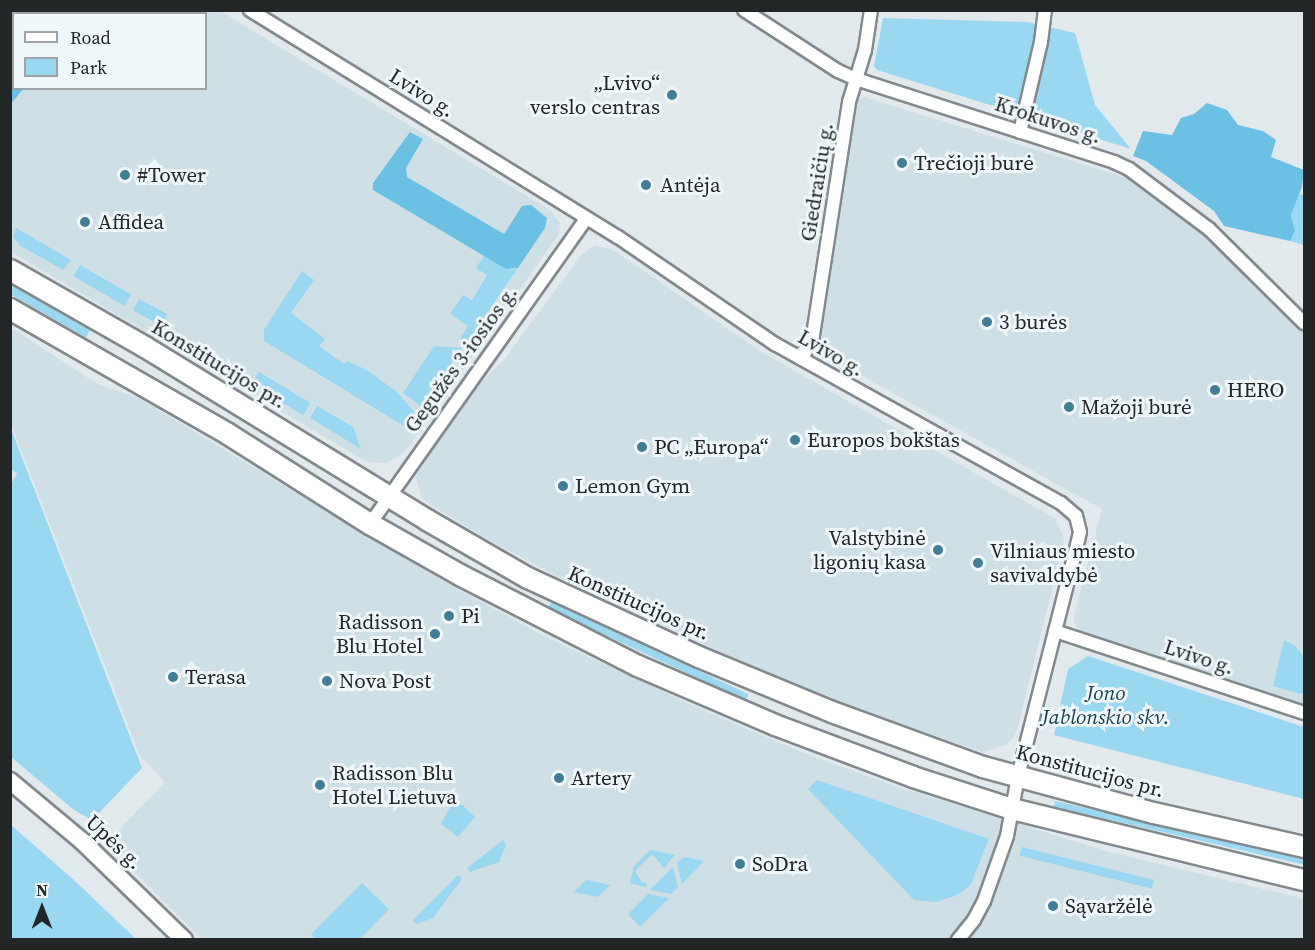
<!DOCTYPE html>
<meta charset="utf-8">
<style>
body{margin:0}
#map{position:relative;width:1315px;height:950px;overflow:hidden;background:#e2e9ed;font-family:"Source Serif 4",serif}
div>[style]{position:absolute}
.built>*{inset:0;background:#cfdfe6}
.green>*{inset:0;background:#9ad7f0;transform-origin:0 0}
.forest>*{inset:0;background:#6bc1e3}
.roads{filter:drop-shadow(2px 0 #82898c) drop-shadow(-2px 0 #82898c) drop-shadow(0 2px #82898c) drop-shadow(0 -2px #82898c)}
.street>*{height:12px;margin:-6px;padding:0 6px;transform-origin:6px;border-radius:6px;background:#fff}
.secondary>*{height:16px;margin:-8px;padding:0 8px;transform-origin:8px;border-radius:8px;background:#fff}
.primary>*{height:20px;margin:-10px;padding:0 10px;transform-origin:10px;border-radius:10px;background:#fff}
.dots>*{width:16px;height:16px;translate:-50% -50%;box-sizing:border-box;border:3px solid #eff7fa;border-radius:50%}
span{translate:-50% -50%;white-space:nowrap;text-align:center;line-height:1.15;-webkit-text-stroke:6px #eff7fa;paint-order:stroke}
.poi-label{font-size:21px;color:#232627}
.right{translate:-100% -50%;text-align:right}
.left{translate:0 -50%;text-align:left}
.street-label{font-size:21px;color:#232627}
.park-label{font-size:21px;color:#183f4e;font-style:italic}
.frame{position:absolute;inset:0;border:12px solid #232627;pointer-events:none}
.legend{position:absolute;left:12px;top:12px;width:195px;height:78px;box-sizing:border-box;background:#eff7fa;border:2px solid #9da3a6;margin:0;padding:8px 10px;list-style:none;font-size:18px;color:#232627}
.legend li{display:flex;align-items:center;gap:12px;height:30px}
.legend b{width:30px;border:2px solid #9da3a6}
.north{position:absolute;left:12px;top:878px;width:60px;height:60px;-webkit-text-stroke:4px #eff7fa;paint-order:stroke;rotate:0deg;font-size:16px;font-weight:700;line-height:24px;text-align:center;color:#232627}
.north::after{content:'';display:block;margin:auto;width:21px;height:27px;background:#232627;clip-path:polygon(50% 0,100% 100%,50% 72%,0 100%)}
</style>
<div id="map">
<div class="built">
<div style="clip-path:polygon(evenodd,11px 11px,220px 11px,550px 210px,560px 224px,559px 234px,405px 452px,387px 463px,367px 462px,11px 252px,11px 11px,14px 14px,206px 14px,206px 88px,14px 88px,14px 14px)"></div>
<div style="clip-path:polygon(864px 97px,1127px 178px,1165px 201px,1240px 264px,1304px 330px,1304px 706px,1079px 631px,1074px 622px,1074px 616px,1102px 509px,821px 353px,818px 347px,854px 110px,859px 100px)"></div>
<div style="clip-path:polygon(595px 245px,615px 251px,760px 351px,1056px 519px,1064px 539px,1062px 549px,1019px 723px,1015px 735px,1006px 745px,982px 752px,836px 701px,766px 673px,558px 577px,491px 541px,426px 502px,421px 496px,416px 478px,419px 469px,477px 387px,504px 360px,581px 255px)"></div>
<div style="clip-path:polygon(10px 327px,96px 383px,140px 399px,436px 577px,542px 635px,701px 709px,804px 753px,895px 786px,1106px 851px,1304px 899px,1304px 939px,201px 939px,108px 845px,109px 840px,165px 782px,140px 756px,11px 424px)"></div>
</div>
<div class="green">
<div style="clip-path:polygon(883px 18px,1028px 22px,1075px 33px,1095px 105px,1131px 149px,877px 70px,874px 66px)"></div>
<div style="clip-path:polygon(1299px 194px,1304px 195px,1304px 245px,1290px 241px,1295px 231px,1291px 215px)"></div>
<div style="clip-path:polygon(16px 228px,71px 260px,63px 270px,21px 246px,13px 237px)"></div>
<div style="clip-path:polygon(484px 256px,512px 270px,518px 268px,467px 342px,460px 339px,468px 326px,450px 314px,463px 295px,472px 300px,487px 275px,476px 268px)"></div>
<div style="left:80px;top:265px;width:59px;height:13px;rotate:30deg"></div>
<div style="clip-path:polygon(302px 271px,314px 280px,291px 313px,325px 339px,319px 346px,344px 364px,347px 361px,367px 370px,397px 392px,416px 414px,404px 426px,264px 341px,264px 330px)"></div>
<div style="left:11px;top:285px;width:91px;height:8px;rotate:30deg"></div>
<div style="left:139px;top:299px;width:32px;height:13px;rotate:28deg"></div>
<div style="clip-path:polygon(434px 346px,462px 348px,422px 407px,403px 393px)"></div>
<div style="left:259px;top:372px;width:60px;height:14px;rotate:31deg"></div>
<div style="clip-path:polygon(317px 406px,353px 427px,361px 449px,310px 418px)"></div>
<div style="clip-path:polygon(11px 429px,142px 768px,92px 820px,74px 810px,11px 757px,10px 486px,17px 473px,11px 470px)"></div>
<div style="left:551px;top:602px;width:218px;height:7px;rotate:25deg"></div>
<div style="clip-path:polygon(1284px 640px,1295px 646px,1304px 656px,1304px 692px,1300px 694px,1273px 686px)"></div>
<div style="clip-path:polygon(1088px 656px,1304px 727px,1304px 799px,1054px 735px,1068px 669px)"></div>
<div style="clip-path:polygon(817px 780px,989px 839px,970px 886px,957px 895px,936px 902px,914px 900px,808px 789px)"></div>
<div style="clip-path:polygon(455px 798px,475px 817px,458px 837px,441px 824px)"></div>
<div style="left:1055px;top:801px;width:256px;height:6px;rotate:13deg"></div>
<div style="clip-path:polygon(11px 825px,75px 881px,136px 939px,11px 939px)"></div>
<div style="clip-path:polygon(503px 840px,506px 845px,499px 862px,470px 872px,467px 868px)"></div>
<div style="left:1022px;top:847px;width:136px;height:9px;rotate:14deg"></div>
<div style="clip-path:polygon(650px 850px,675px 855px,664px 868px,652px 854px,635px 871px,643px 884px,645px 882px,647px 885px,645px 887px,630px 883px,634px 866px)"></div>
<div style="clip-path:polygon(684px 857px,704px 861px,682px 884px,677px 863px)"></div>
<div style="clip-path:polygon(673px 867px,678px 887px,671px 894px,650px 890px)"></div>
<div style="clip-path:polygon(458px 875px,462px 879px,433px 918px,416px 924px,413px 920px)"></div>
<div style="clip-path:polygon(586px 880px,610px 885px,598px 897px,574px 892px)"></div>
<div style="clip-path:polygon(362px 883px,389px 909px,360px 939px,316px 939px,311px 934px)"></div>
<div style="clip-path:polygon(648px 894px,669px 898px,640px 927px,628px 914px)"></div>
</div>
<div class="forest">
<div style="clip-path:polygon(15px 10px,24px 13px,14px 14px,14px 88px,23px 89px,11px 104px,11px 11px)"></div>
<div style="clip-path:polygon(1207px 103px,1227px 110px,1238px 125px,1263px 131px,1276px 140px,1271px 157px,1304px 170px,1302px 187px,1291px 215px,1295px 231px,1290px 241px,1224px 226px,1214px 211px,1146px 161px,1133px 156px,1143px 131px,1172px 135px,1181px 118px,1194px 114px)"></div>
<div style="clip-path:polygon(410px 132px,423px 139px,406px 168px,407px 177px,504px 234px,522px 206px,531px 205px,547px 218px,545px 228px,518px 268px,506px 269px,373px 190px,373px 183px)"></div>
</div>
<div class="roads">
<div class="street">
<div style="left:250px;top:10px;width:432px;rotate:31.7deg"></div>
<div style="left:618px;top:237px;width:190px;rotate:34.3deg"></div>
<div style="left:775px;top:344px;width:327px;rotate:29.1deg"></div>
<div style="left:1061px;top:503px;width:20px;rotate:41deg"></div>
<div style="left:1076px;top:516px;width:16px;rotate:76deg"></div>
<div style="left:1080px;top:532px;width:13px;rotate:103deg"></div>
<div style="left:1077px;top:545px;width:239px;rotate:104.3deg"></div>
<div style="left:1018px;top:777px;width:60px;rotate:100.6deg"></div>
<div style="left:1007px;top:836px;width:69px;rotate:109.5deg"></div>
<div style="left:984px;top:901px;width:21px;rotate:118deg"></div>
<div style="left:974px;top:920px;width:26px;rotate:129deg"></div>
<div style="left:744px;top:10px;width:112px;rotate:33deg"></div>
<div style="left:838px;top:71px;width:20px;rotate:24deg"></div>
<div style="left:856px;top:79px;width:271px;rotate:17.8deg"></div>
<div style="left:1114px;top:162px;width:17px;rotate:25deg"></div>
<div style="left:1129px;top:169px;width:100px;rotate:36.9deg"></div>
<div style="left:1209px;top:229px;width:134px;rotate:44.7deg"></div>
<div style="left:1020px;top:132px;width:92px;rotate:-76.9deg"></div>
<div style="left:1041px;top:42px;width:32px;rotate:-83deg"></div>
<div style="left:802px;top:359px;width:26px;rotate:-65deg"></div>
<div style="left:813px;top:335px;width:236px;rotate:-81.2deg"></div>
<div style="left:849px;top:102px;width:54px;rotate:-72.9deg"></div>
<div style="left:865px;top:50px;width:40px;rotate:-81.5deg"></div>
<div style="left:370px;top:524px;width:374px;rotate:-54.7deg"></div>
<div style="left:1055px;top:631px;width:262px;rotate:18.2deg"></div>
</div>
<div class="secondary">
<div style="left:10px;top:781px;width:94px;rotate:39.8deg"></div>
<div style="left:82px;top:841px;width:142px;rotate:44.1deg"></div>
</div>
<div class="primary">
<div style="left:10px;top:270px;width:155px;rotate:29.7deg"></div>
<div style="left:145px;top:347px;width:331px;rotate:31.5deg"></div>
<div style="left:427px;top:520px;width:116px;rotate:29.9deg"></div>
<div style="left:528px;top:578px;width:188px;rotate:24.8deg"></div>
<div style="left:699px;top:657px;width:144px;rotate:22.5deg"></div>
<div style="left:832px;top:712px;width:161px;rotate:20deg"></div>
<div style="left:983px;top:767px;width:177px;rotate:15.1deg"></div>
<div style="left:1154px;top:813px;width:154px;rotate:12.8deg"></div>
<div style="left:10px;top:309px;width:251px;rotate:29.8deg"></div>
<div style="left:228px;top:434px;width:168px;rotate:32.4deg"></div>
<div style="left:370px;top:524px;width:103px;rotate:29.5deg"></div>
<div style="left:460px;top:575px;width:200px;rotate:27.1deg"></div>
<div style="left:638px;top:666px;width:149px;rotate:23.3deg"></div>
<div style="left:775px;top:725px;width:147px;rotate:20.6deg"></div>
<div style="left:913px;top:777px;width:104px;rotate:17.9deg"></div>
<div style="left:1012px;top:809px;width:301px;rotate:13.7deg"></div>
</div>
</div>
<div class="dots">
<div style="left:672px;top:95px;background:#417d94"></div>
<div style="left:902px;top:163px;background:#417d94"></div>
<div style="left:125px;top:175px;background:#417d94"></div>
<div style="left:646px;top:185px;background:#417d94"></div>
<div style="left:85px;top:222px;background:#417d94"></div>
<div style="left:987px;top:322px;background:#417d94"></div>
<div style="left:1215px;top:390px;background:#417d94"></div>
<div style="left:1069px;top:407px;background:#417d94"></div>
<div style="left:795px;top:440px;background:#417d94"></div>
<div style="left:642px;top:447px;background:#417d94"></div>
<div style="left:563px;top:486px;background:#417d94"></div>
<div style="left:938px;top:550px;background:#417d94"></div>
<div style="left:978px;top:563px;background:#417d94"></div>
<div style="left:449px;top:616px;background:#417d94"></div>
<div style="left:435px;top:634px;background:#417d94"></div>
<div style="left:173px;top:677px;background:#417d94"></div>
<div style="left:327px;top:681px;background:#417d94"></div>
<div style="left:559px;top:778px;background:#417d94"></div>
<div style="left:320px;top:785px;background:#417d94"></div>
<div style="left:740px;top:864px;background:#417d94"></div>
<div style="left:1053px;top:906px;background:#417d94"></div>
</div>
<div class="poi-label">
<span class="right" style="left:660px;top:95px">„Lvivo“<br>verslo centras</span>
<span class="left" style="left:914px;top:163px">Trečioji burė</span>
<span class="left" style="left:137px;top:175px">#Tower</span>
<span class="left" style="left:660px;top:185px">Antėja</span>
<span class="left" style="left:98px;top:222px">Affidea</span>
<span class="left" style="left:999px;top:322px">3 burės</span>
<span class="left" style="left:1227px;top:390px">HERO</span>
<span class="left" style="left:1081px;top:407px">Mažoji burė</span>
<span class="left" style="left:807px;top:440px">Europos bokštas</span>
<span class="left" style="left:654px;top:447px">PC „Europa“</span>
<span class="left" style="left:575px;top:486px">Lemon Gym</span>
<span class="right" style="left:926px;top:550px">Valstybinė<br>ligonių kasa</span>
<span class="left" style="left:990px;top:563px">Vilniaus miesto<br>savivaldybė</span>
<span class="left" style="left:461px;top:616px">Pi</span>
<span class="right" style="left:423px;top:634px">Radisson<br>Blu Hotel</span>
<span class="left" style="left:185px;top:677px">Terasa</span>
<span class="left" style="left:339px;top:681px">Nova Post</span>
<span class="left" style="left:332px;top:785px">Radisson Blu<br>Hotel Lietuva</span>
<span class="left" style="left:571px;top:778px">Artery</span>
<span class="left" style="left:752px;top:864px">SoDra</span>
<span class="left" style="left:1065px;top:906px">Sąvaržėlė</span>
</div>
<div class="street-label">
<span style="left:422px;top:93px;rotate:32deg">Lvivo g.</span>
<span style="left:1048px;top:120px;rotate:18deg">Krokuvos g.</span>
<span style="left:817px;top:182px;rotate:-81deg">Giedraičių g.</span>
<span style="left:831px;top:353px;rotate:30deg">Lvivo g.</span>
<span style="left:461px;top:359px;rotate:-54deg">Gegužės 3-iosios g.</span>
<span style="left:219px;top:364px;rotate:31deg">Konstitucijos pr.</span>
<span style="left:639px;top:603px;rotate:24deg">Konstitucijos pr.</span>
<span style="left:1199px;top:657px;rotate:18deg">Lvivo g.</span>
<span style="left:1090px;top:771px;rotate:15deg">Konstitucijos pr.</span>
<span style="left:114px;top:842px;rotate:43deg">Upės g.</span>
</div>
<div class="park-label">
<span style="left:1106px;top:705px">Jono<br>Jablonskio skv.</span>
</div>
<div class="frame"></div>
<ul class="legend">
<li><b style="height:8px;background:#fff"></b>Road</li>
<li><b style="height:16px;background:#9ad7f0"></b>Park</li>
</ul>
<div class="north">N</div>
</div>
